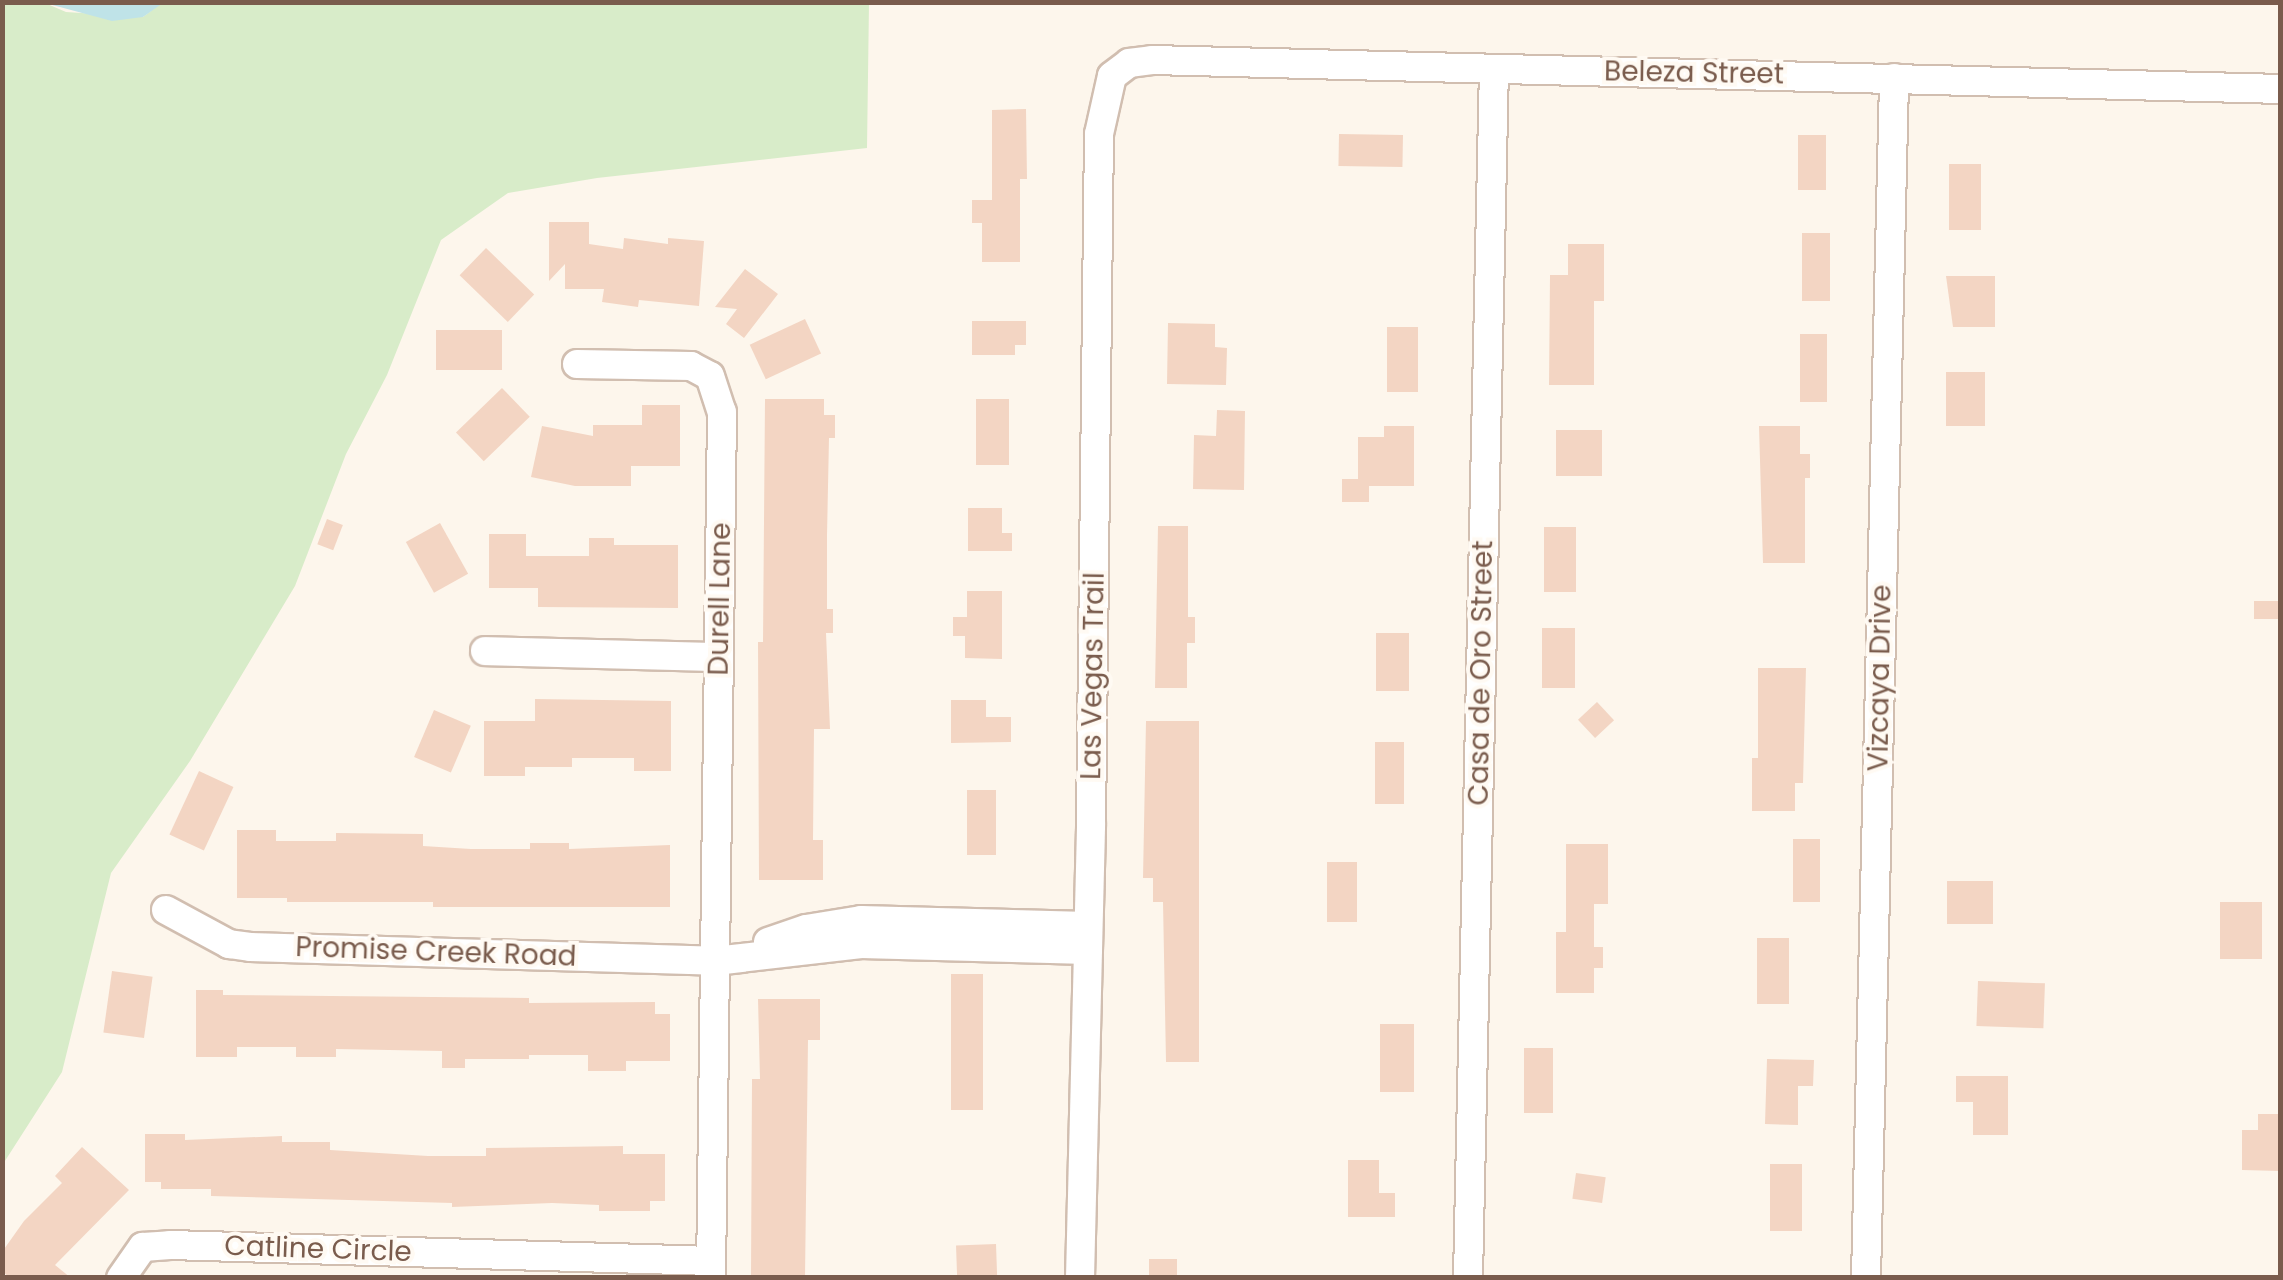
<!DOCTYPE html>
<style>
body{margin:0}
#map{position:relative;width:2283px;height:1280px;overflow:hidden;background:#fdf6ec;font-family:Poppins,sans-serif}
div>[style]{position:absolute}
.green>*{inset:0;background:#d8ecc9}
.water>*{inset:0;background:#bfe3e8}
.building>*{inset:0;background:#f3d5c3;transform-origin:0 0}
.roads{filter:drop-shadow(2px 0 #d1beb0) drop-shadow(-2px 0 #d1beb0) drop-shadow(0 2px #d1beb0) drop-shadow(0 -2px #d1beb0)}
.minor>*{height:28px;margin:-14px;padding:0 14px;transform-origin:14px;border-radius:14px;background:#fff}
span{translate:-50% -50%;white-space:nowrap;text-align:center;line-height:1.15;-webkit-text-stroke:8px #fffaf3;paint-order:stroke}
.street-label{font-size:28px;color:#7a5c4d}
.frame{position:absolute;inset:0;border:5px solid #7a5c4d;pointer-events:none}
</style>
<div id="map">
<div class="green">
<div style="clip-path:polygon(163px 2px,869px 3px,867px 148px,597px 178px,508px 193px,441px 240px,387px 375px,346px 454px,295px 586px,190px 761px,111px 873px,62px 1072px,3px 1164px,3px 3px,45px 3px,66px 12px,143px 17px)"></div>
</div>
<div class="water">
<div style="clip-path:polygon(45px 3px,163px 3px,143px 17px,112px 21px)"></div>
</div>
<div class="building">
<div style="clip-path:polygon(1026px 109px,1027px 179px,1020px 179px,1020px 262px,982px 262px,982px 223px,972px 223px,972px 200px,992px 200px,992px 110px)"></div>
<div style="left:1339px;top:134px;width:64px;height:32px;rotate:1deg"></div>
<div style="left:1798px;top:135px;width:28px;height:55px"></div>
<div style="left:1949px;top:164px;width:32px;height:66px"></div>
<div style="clip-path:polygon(549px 222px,589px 222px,589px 244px,623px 249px,624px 238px,668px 244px,668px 238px,704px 241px,699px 306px,639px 300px,638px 307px,602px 302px,604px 289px,565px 289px,565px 264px,549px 281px)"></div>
<div style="left:1802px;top:233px;width:28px;height:68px"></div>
<div style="clip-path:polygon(1568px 244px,1604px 244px,1604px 301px,1594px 301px,1594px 385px,1549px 385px,1550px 275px,1568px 275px)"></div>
<div style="left:486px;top:248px;width:67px;height:38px;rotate:44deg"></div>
<div style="clip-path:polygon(745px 269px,778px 294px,744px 338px,726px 324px,737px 309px,715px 307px)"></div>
<div style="clip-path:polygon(1946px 276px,1995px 276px,1995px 327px,1953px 327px)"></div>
<div style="left:805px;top:319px;width:38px;height:61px;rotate:65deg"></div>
<div style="clip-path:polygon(972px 321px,1026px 321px,1026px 345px,1015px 345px,1015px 355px,972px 355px)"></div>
<div style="clip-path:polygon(1168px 323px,1215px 324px,1215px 347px,1227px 348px,1226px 385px,1167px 384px)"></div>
<div style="left:1387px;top:327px;width:31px;height:65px"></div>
<div style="left:436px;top:330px;width:66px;height:40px"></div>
<div style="left:1800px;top:334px;width:27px;height:68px"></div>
<div style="left:1946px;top:372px;width:39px;height:54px"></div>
<div style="left:502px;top:388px;width:40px;height:64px;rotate:46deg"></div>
<div style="clip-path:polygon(765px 399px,824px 399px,824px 415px,835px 415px,835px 438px,829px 438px,827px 536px,827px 609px,833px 609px,833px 633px,826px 633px,830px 729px,814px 729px,813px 840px,823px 840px,823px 880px,759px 880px,758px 642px,763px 642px)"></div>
<div style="left:976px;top:399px;width:33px;height:66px"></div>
<div style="clip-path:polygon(642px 405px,680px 405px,680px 466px,631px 466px,631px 486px,575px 486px,531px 477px,542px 426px,593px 436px,593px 425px,642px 425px)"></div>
<div style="clip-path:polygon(1217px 410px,1245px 411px,1244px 490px,1193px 489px,1194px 435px,1216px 436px)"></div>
<div style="clip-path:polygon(1384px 426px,1414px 426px,1414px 486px,1369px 486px,1369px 502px,1342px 502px,1342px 479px,1358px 479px,1358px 437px,1384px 437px)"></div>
<div style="clip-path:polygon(1759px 426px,1800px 426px,1800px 454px,1810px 454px,1810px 478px,1805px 478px,1805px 563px,1763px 563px)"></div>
<div style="left:1556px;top:430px;width:46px;height:46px"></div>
<div style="clip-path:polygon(968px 508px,1002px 508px,1002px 533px,1012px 533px,1012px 551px,968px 551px)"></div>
<div style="left:327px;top:519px;width:17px;height:27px;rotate:21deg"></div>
<div style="left:440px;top:523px;width:58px;height:39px;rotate:61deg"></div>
<div style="clip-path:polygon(1158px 526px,1188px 526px,1188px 617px,1195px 617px,1195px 643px,1187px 643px,1187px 688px,1155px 688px)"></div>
<div style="left:1544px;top:527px;width:32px;height:65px"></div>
<div style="clip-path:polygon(489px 534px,526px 534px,526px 556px,589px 556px,589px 538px,614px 538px,614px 545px,678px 545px,678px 608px,538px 607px,538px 588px,489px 588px)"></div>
<div style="clip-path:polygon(967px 591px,1002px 591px,1002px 659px,965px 658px,965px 636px,953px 636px,953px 617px,967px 617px)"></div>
<div style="left:2254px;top:601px;width:26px;height:18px"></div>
<div style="left:1542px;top:628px;width:33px;height:60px"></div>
<div style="left:1376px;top:633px;width:33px;height:58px"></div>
<div style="clip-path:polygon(1758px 668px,1806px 668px,1803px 783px,1795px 783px,1795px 811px,1752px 811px,1752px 758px,1758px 758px)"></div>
<div style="clip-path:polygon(535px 699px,671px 701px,671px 771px,634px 771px,634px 758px,572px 758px,572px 767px,525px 767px,525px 776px,484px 776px,484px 721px,535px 721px)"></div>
<div style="clip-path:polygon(951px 700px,986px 700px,986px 717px,1011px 717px,1011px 742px,951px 743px)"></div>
<div style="left:1597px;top:702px;width:25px;height:26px;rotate:47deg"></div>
<div style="left:434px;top:710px;width:40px;height:51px;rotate:23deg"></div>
<div style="clip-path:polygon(1146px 721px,1199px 721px,1199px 1062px,1166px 1062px,1163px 902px,1153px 902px,1153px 878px,1143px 878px)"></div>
<div style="left:1375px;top:742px;width:29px;height:62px"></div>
<div style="left:199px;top:771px;width:38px;height:70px;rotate:25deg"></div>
<div style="left:967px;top:790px;width:29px;height:65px"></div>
<div style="clip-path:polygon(237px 830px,276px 830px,276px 841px,336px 841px,336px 833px,423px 834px,423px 846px,471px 849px,530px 849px,530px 843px,569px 843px,569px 849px,670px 845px,670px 907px,433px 907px,433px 902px,287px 902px,287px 898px,237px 898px)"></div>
<div style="left:1793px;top:839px;width:27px;height:63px"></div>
<div style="clip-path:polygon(1566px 844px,1608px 844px,1608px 904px,1594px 904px,1594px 947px,1603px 947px,1603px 968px,1594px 968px,1594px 993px,1556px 993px,1556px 932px,1566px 932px)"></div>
<div style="left:1327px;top:862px;width:30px;height:60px"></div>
<div style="left:1947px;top:881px;width:46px;height:43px"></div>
<div style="left:2220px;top:902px;width:42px;height:57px"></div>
<div style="left:1757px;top:938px;width:32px;height:66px"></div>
<div style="left:112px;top:971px;width:41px;height:62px;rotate:8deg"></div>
<div style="left:951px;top:974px;width:32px;height:136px"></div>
<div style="left:1978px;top:981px;width:67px;height:45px;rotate:2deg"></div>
<div style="clip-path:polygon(196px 990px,223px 990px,223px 995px,529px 998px,529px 1003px,655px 1002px,655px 1014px,670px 1014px,670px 1061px,626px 1061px,626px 1071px,588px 1071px,588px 1055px,529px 1055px,529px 1059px,465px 1059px,465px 1068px,442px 1068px,442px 1051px,336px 1049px,336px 1057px,296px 1057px,296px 1047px,237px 1047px,237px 1057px,196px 1057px)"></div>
<div style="clip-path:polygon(758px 999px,820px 999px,820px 1040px,808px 1040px,805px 1278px,751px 1278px,752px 1079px,760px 1079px)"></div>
<div style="left:1380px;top:1024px;width:34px;height:68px"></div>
<div style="left:1524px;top:1048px;width:29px;height:65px"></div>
<div style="clip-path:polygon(1767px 1059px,1814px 1060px,1813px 1086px,1798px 1086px,1798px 1125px,1765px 1124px)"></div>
<div style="clip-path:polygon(1956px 1076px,2008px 1076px,2008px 1135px,1973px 1135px,1973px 1102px,1956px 1102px)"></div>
<div style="clip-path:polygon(2258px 1114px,2280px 1114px,2280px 1171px,2242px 1170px,2242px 1130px,2258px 1130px)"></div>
<div style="clip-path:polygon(145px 1134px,185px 1134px,185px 1140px,282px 1136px,282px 1142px,330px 1142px,330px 1150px,428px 1156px,486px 1156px,486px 1148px,623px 1146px,623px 1154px,665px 1154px,665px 1201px,650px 1201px,650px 1211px,599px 1211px,599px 1205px,552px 1203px,452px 1207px,452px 1203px,211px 1196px,211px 1189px,161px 1189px,161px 1182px,145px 1182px)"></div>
<div style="clip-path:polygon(82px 1147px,129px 1190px,55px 1265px,71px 1278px,10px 1278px,2px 1271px,2px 1252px,24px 1221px,62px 1183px,55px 1176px)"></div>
<div style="clip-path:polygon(1348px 1160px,1379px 1160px,1379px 1193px,1395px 1193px,1395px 1217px,1348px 1217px)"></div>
<div style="left:1770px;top:1164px;width:32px;height:67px"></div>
<div style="left:1576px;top:1173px;width:30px;height:26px;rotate:8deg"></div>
<div style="left:996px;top:1244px;width:34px;height:40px;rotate:88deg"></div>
<div style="left:1149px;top:1259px;width:28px;height:19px"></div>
</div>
<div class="roads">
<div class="minor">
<div style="left:577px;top:364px;width:114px;rotate:1deg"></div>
<div style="left:691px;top:366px;width:21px;rotate:28deg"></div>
<div style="left:710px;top:376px;width:38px;rotate:72deg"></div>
<div style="left:722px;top:412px;width:866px;rotate:90.73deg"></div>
<div style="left:485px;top:651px;width:234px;rotate:1.5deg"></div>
<div style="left:166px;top:910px;width:72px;rotate:28.4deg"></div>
<div style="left:229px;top:944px;width:21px;rotate:8deg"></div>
<div style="left:250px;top:947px;width:465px;rotate:1.7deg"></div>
<div style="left:715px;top:961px;width:147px;rotate:-6.6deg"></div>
<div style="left:861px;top:944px;width:227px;rotate:1.5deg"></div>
<div style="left:768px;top:942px;width:40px;rotate:-18.9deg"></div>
<div style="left:806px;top:929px;width:56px;rotate:-9.3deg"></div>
<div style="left:861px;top:920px;width:227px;rotate:1.5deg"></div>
<div style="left:121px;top:1278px;width:38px;rotate:-55deg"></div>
<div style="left:143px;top:1247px;width:27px;rotate:-4deg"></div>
<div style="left:170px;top:1245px;width:541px;rotate:1.69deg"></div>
<div style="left:1080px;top:1278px;width:452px;rotate:-88.6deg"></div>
<div style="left:1091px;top:826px;width:692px;rotate:-89.34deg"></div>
<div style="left:1099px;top:134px;width:59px;rotate:-77.4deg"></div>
<div style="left:1112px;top:76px;width:21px;rotate:-37deg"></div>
<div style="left:1129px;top:63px;width:23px;rotate:-7deg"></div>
<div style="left:1152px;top:60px;width:1128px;rotate:1.47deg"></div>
<div style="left:1468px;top:1278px;width:1209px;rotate:-88.77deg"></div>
<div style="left:1866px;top:1278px;width:1200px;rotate:-88.66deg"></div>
</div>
</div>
<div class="street-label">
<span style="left:1694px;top:73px;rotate:1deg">Beleza Street</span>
<span style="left:720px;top:599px;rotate:-89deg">Durell Lane</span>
<span style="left:1481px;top:673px;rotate:-89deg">Casa de Oro Street</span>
<span style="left:1093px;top:676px;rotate:-89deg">Las Vegas Trail</span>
<span style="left:1880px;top:678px;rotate:-89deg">Vizcaya Drive</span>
<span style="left:436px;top:952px;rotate:2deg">Promise Creek Road</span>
<span style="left:318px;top:1249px;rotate:2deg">Catline Circle</span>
</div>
<div class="frame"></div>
</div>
